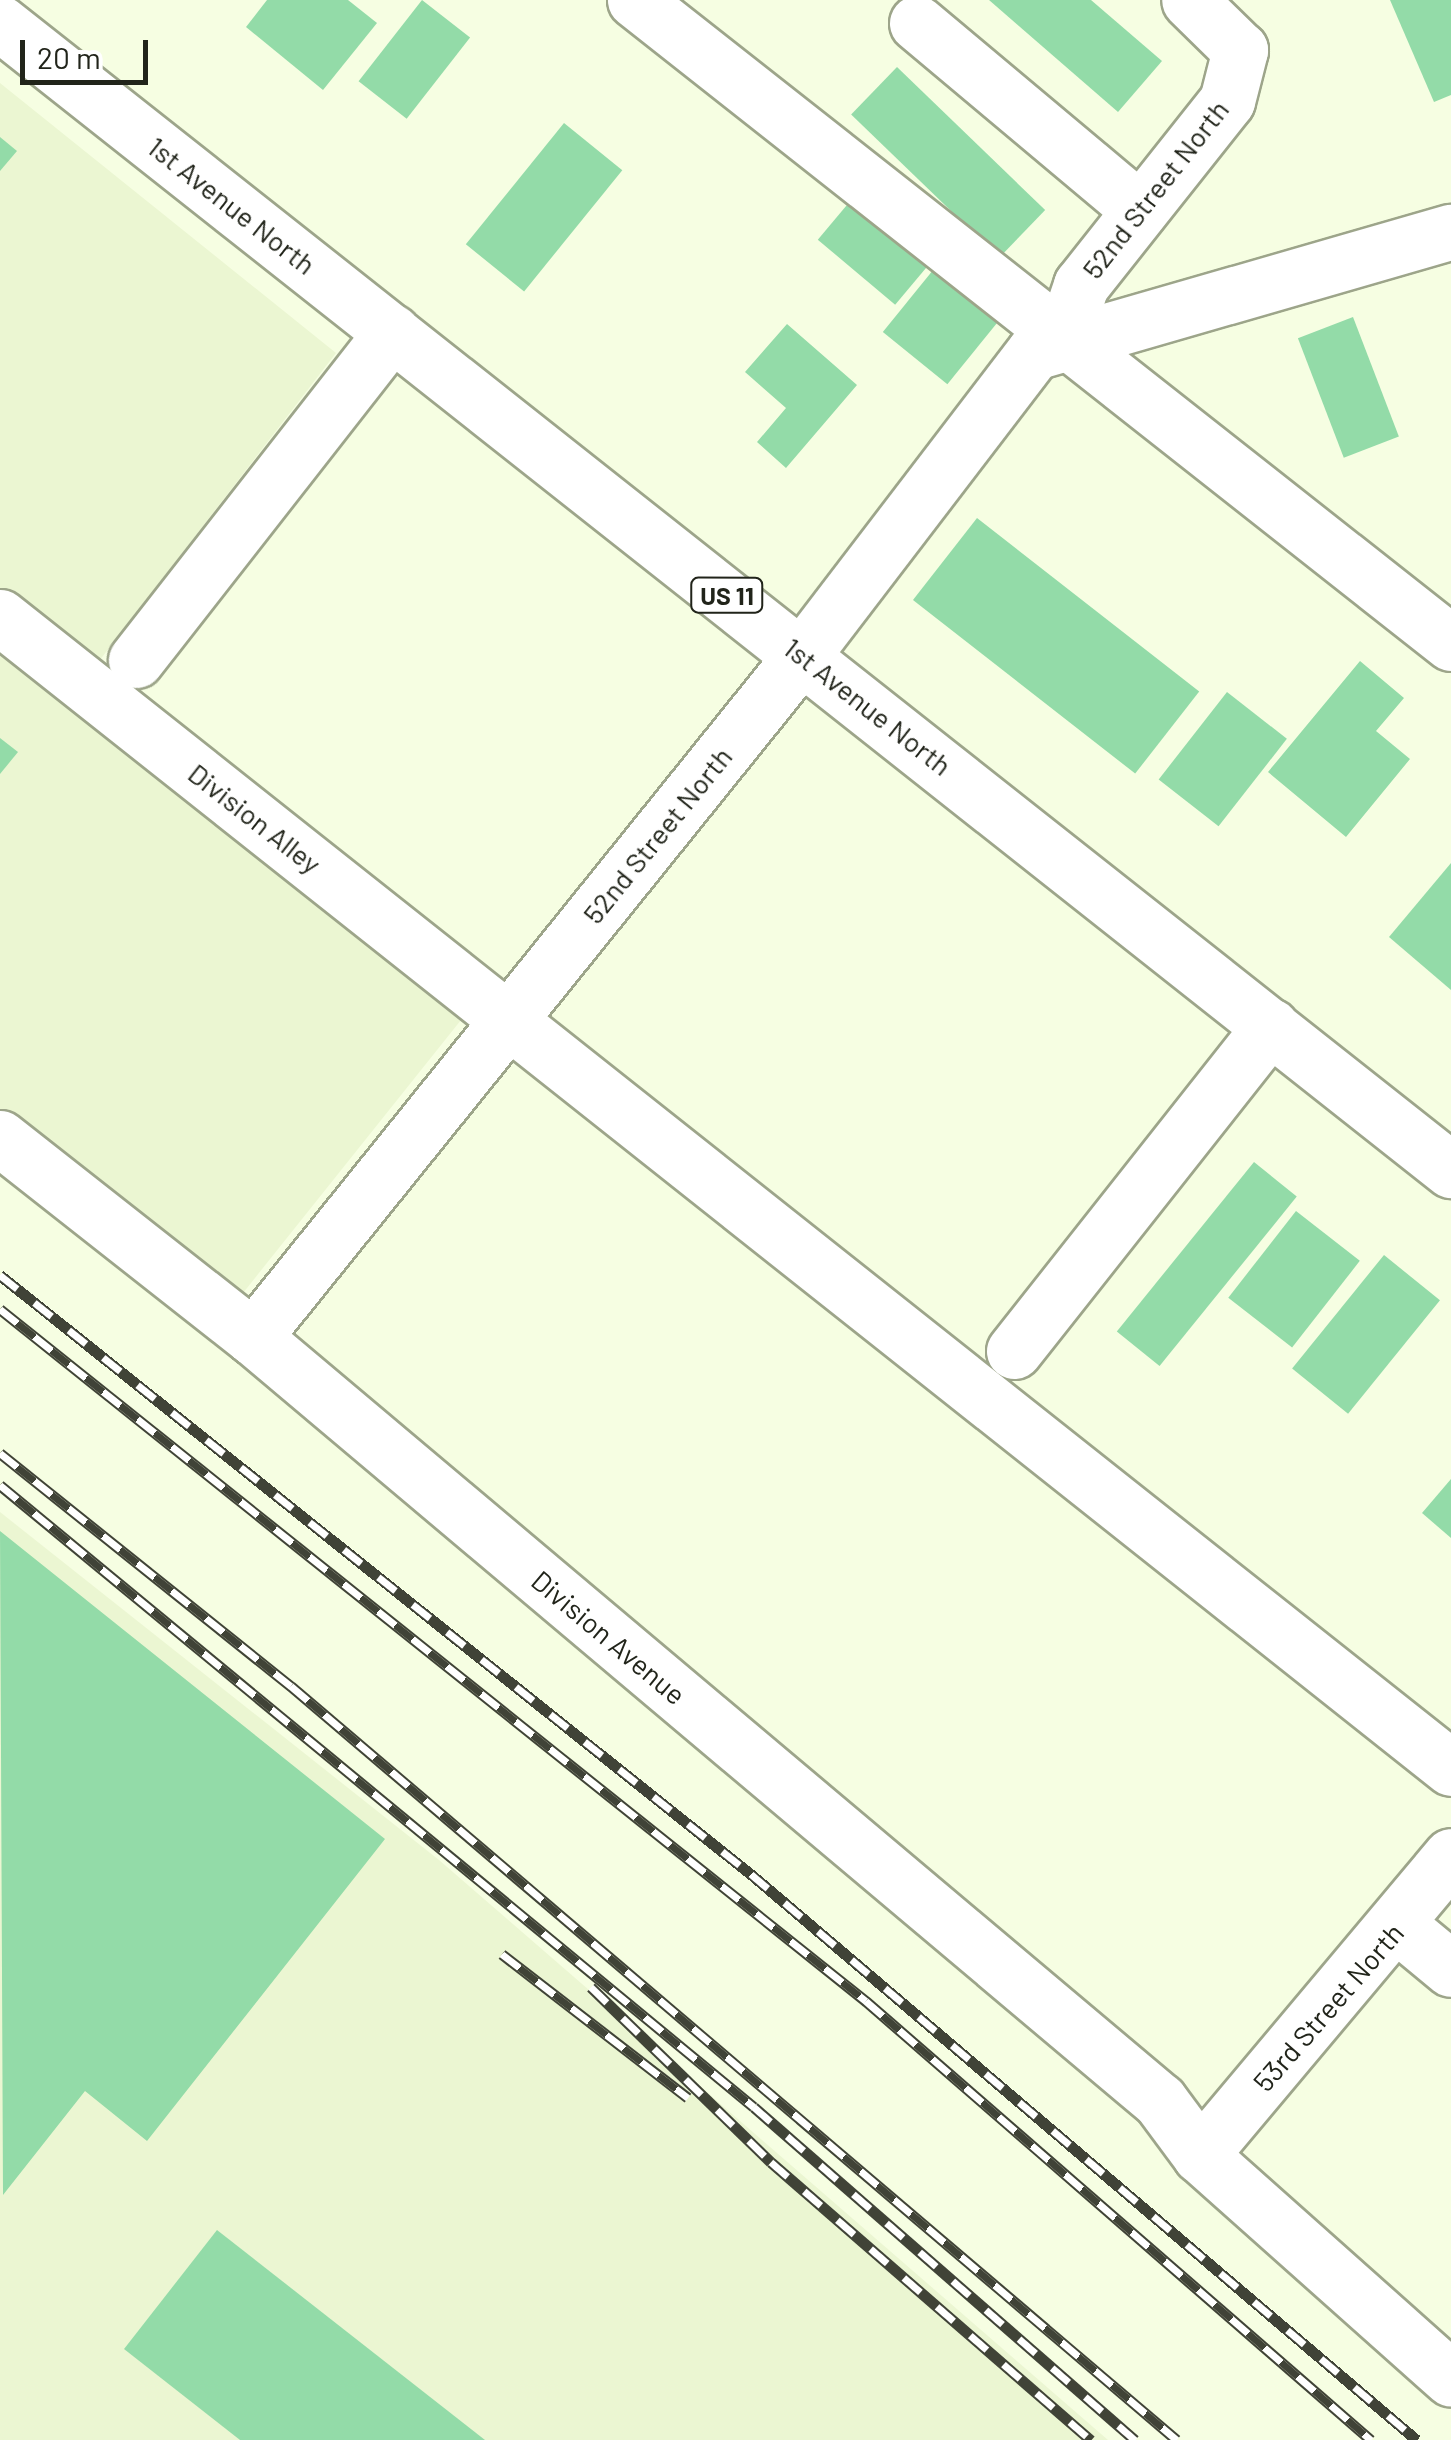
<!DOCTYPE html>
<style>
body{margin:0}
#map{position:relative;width:1451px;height:2440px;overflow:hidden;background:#f6fee2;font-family:Barlow,sans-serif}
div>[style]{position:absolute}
.built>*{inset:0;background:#ebf6d2}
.building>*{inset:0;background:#93dba8;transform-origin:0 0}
.roads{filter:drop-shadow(2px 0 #9da58a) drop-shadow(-2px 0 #9da58a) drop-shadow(0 2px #9da58a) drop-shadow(0 -2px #9da58a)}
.minor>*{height:55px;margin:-27.5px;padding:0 27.5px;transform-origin:27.5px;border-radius:27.5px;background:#fff}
.major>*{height:55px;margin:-27.5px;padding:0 27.5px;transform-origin:27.5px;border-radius:27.5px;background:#fff}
.rail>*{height:11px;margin-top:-5.5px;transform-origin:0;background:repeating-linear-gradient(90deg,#fff 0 22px,#404337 0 44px);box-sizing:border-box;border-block:2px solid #404337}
span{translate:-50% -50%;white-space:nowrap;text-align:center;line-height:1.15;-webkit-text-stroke:9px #fff;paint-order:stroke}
.shield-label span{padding:2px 8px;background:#fff;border:2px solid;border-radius:8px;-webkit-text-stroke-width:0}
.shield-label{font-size:25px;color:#21241a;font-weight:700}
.street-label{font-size:28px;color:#21241a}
.scale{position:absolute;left:20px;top:40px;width:128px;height:45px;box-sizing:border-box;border:5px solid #21241a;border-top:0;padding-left:12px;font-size:30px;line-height:35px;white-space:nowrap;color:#21241a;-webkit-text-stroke:8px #fff;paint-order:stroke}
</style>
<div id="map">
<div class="built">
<div style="clip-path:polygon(0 83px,336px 353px,76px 691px,469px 1010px,207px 1338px,0 1174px)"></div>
<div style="clip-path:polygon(0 1512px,439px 1860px,1108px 2440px,0 2440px)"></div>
</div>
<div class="building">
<div style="clip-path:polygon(267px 0,348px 0,377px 23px,323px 90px,246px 27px)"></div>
<div style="left:422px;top:0;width:61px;height:103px;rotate:38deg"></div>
<div style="clip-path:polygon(989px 0,1091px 0,1162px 61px,1118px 112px)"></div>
<div style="clip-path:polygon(1390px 0,1451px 0,1451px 95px,1434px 102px)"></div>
<div style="left:897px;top:67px;width:206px;height:66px;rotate:44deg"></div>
<div style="left:564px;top:123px;width:75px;height:156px;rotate:39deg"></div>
<div style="clip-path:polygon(0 137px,17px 151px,0 171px)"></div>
<div style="left:857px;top:193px;width:101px;height:61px;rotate:40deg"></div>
<div style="left:942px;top:259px;width:83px;height:94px;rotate:39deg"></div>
<div style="left:1353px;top:317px;width:128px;height:59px;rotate:69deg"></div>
<div style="clip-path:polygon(787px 324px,857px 385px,786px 468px,757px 442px,786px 408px,745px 372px)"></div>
<div style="left:977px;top:518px;width:282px;height:104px;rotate:38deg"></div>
<div style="clip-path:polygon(1360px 661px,1404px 698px,1376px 731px,1410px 759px,1346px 837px,1268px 772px)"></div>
<div style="left:1227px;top:692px;width:76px;height:111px;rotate:38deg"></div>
<div style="clip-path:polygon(0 738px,18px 752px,0 774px)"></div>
<div style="clip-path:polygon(1451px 863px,1451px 990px,1389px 937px)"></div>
<div style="left:1254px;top:1162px;width:55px;height:218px;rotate:39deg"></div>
<div style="left:1296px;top:1211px;width:81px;height:110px;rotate:38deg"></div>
<div style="left:1384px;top:1255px;width:72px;height:146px;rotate:39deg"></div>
<div style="clip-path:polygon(1451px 1479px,1451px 1538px,1422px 1513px)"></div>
<div style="clip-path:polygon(0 1531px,385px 1839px,147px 2141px,85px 2091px,3px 2195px)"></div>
<div style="clip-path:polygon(217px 2230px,485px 2440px,240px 2440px,124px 2349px)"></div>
</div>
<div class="roads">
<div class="minor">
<div style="left:635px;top:0;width:1039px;rotate:38.24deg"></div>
<div style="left:917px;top:23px;width:291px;rotate:40deg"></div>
<div style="left:1063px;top:338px;width:56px;rotate:-71.2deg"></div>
<div style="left:1081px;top:285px;width:235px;rotate:-51.6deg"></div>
<div style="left:1227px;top:101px;width:53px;rotate:-75.7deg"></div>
<div style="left:1240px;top:50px;width:71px;rotate:-135.6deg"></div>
<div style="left:0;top:617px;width:1852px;rotate:38.42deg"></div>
<div style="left:136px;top:660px;width:416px;rotate:-52deg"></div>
<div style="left:0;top:1138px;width:322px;rotate:38.2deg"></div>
<div style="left:253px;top:1337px;width:1186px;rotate:40.11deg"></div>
<div style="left:1160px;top:2101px;width:67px;rotate:53.5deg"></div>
<div style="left:1200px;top:2155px;width:336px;rotate:41.7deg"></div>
<div style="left:253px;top:1337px;width:877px;rotate:-51.16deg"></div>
<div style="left:803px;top:654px;width:380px;rotate:-52.6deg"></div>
<div style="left:1034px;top:352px;width:434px;rotate:-16.1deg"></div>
<div style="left:1014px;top:1351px;width:414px;rotate:-51.7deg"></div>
<div style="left:1399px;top:1926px;width:67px;rotate:39.6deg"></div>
<div style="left:1200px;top:2155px;width:390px;rotate:-50deg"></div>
</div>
<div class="major">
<div style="left:0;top:23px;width:1850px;rotate:38.33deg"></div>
</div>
</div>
<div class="rail">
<div style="left:0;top:1275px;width:961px;rotate:38.58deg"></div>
<div style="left:751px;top:1874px;width:874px;rotate:40.36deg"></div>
<div style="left:0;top:1309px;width:1109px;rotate:38.63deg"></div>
<div style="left:866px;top:2001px;width:669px;rotate:41deg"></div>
<div style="left:0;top:1453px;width:373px;rotate:38.7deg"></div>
<div style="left:291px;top:1686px;width:1163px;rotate:40.4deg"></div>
<div style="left:0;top:1485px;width:977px;rotate:39.52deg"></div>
<div style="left:754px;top:2107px;width:506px;rotate:41.15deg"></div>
<div style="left:502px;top:1954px;width:235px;rotate:37.7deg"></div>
<div style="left:591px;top:1987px;width:251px;rotate:44.2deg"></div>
<div style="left:771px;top:2162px;width:424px;rotate:41deg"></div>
</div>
<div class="shield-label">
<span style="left:727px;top:595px">US 11</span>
</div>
<div class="street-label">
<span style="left:1155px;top:189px;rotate:-52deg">52nd Street North</span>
<span style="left:232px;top:205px;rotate:38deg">1st Avenue North</span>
<span style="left:868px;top:706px;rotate:38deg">1st Avenue North</span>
<span style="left:255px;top:818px;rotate:38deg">Division Alley</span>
<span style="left:657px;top:835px;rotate:-51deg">52nd Street North</span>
<span style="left:609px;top:1637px;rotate:40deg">Division Avenue</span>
<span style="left:1328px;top:2007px;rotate:-49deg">53rd Street North</span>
</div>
<div class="scale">20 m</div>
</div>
